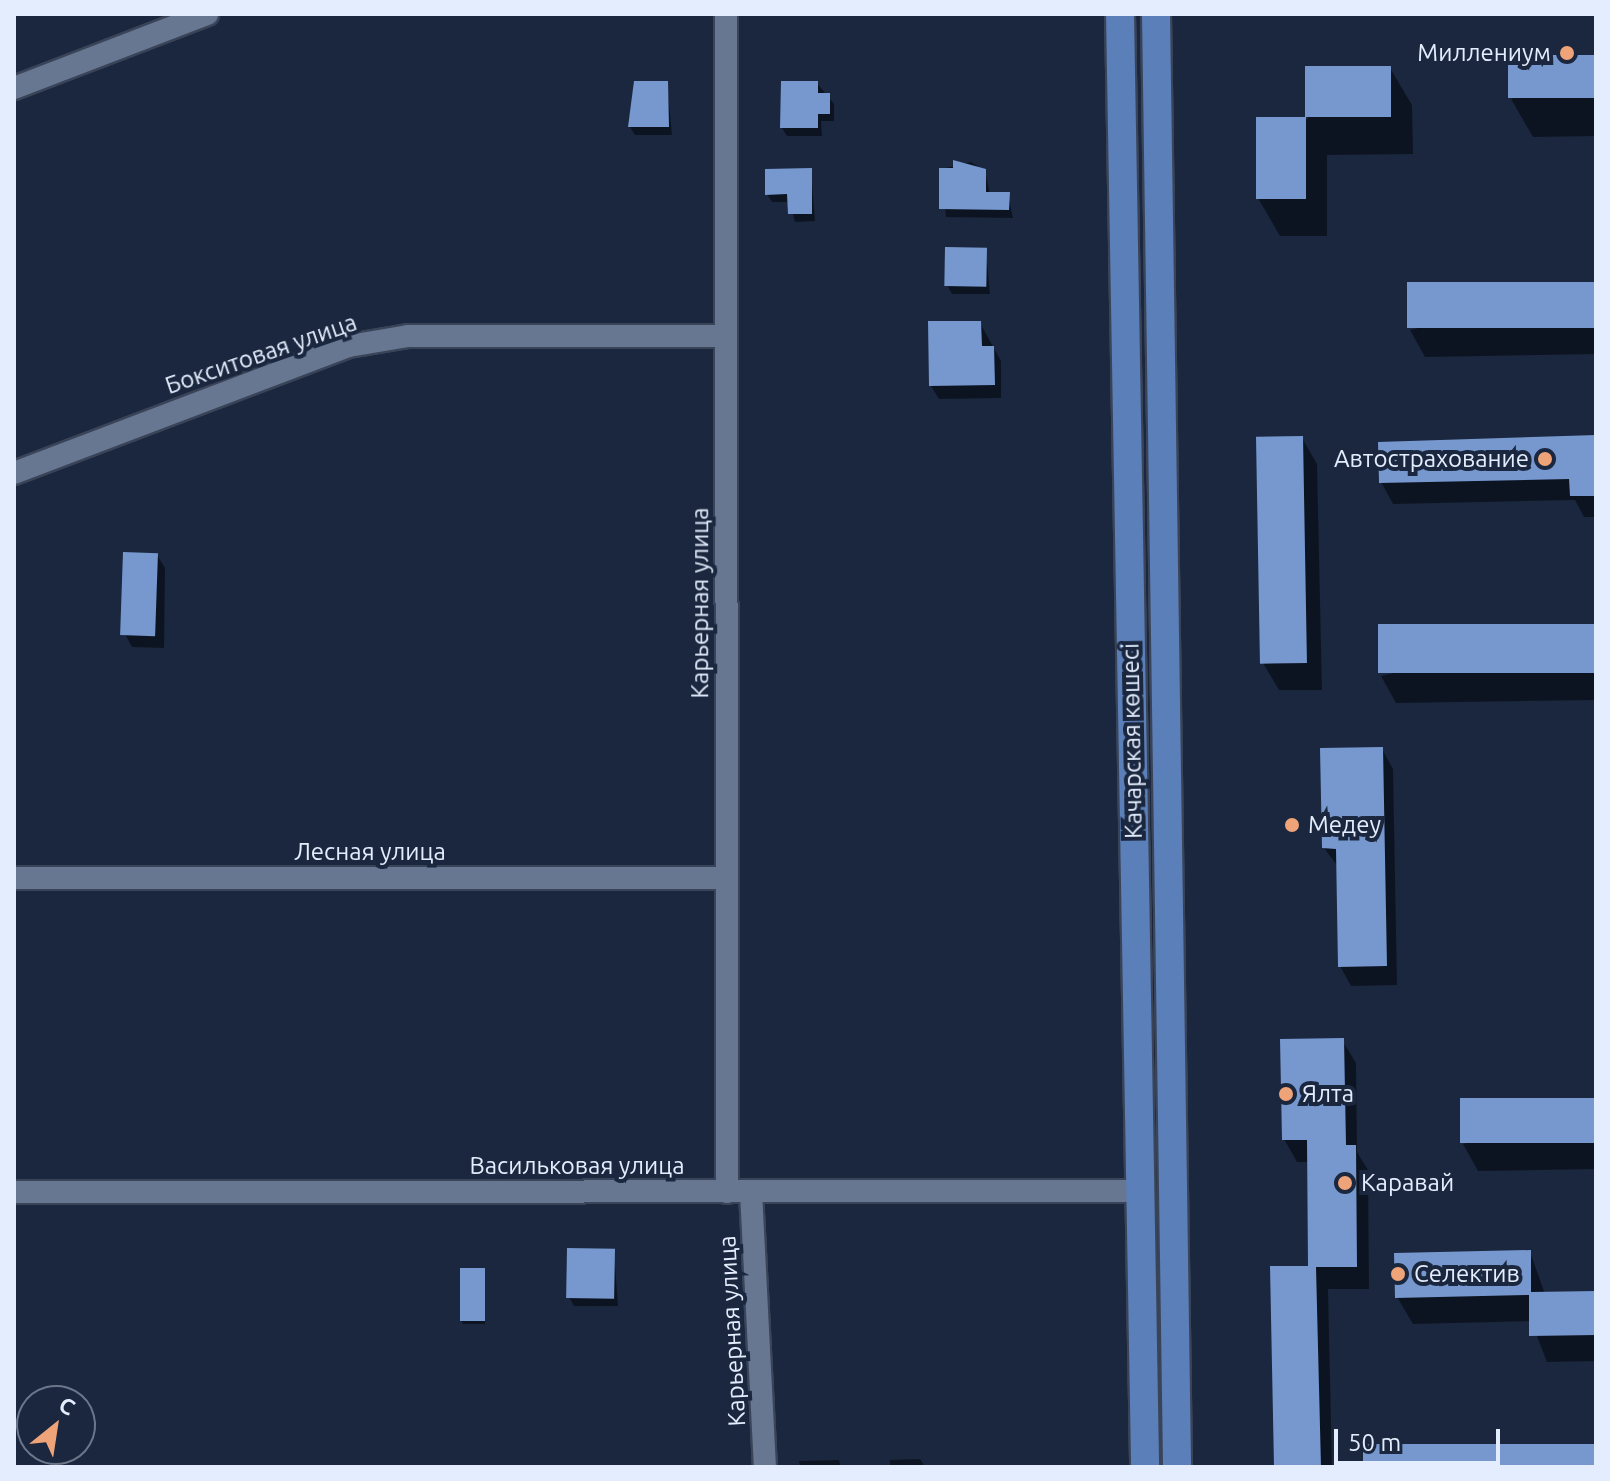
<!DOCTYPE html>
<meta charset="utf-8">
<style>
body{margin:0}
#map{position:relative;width:1610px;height:1481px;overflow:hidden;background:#1a273e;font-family:Ubuntu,sans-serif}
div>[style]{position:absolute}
.shadow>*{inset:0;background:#0007}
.building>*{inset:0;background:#7698cf;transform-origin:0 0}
.roads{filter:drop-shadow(2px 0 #3a4458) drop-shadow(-2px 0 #3a4458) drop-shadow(0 2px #3a4458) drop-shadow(0 -2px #3a4458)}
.minor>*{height:22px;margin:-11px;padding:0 11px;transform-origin:11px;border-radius:11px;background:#677792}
.major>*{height:28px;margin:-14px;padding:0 14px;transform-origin:14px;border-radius:14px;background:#5b7fb9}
.dots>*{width:22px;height:22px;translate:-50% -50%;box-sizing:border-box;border:4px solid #1a273e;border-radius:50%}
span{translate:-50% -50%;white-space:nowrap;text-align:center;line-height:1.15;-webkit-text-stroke:8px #1a273e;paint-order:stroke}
.poi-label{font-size:24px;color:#e4edfd}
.right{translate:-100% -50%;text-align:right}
.left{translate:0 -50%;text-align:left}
.street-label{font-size:24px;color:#e4edfd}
.frame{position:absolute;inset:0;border:16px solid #e4edfd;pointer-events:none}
.north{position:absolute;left:16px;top:1385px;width:80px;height:80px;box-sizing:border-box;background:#1a273e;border:2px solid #6b768a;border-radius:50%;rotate:30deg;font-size:22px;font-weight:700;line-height:32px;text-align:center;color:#e4edfd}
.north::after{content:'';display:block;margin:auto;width:28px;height:36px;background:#efa378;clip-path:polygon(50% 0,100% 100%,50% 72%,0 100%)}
.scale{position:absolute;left:1334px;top:1429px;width:166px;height:36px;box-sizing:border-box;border:4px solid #e4edfd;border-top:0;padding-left:10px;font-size:24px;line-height:28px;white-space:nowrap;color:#e4edfd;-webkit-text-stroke:6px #1a273e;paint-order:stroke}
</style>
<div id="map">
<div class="shadow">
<div style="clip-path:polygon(1596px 57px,1596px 136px,1533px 137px,1511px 99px)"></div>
<div style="clip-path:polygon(1307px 68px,1390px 68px,1412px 105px,1413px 154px,1327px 155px,1327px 236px,1280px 236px,1258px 198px,1258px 119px,1308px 119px)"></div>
<div style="clip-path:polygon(667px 83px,672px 135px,635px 135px,630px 127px)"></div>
<div style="clip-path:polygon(817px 83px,834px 104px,834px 121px,821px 121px,822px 136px,787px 136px,782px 128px)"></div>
<div style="clip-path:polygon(971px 162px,985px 171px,990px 194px,1008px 194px,1013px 218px,946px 217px,941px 169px)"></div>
<div style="clip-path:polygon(811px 170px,815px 221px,795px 222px,790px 202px,772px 202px,767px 194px)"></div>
<div style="clip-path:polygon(986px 250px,990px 294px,952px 294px,947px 285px)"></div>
<div style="clip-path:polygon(1596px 284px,1596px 354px,1425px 357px,1410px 330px)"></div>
<div style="clip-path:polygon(980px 323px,1001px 361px,1001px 398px,939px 399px,931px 386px)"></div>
<div style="clip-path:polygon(1596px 437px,1596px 517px,1584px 517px,1575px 500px,1393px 504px,1381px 482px)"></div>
<div style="clip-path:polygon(1302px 438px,1317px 464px,1322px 690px,1279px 690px,1263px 663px)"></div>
<div style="clip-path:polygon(157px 555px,165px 568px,164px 648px,132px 647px,125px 634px)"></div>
<div style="clip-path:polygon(1596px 626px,1596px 700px,1396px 703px,1381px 676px)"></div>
<div style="clip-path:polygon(1382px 749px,1393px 769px,1397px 985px,1351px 986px,1340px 966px,1339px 868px,1324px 848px)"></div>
<div style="clip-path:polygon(1342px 1040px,1356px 1063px,1357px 1152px,1368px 1170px,1369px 1289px,1328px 1289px,1332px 1467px,1276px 1467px,1310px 1268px,1309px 1162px,1297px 1162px,1284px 1139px)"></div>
<div style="clip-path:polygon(1596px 1100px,1596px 1169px,1478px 1171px,1463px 1144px)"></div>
<div style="clip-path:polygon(614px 1251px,618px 1306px,574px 1306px,569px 1297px)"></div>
<div style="clip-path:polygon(1530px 1252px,1545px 1294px,1596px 1293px,1596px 1361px,1547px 1362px,1531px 1321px,1413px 1324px,1397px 1297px)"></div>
<div style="clip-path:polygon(484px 1270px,485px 1324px,463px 1324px,461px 1320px)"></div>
<div style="clip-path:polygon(920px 1459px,925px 1467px,890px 1467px,890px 1460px)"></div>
<div style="clip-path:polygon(839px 1460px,841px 1467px,800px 1467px,799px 1461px)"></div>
</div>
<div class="building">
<div style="left:1596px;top:55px;width:43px;height:88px;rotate:90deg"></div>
<div style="left:1305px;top:66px;width:86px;height:51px"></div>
<div style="clip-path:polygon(634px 81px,668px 81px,669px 127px,628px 127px)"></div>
<div style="clip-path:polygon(781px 81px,818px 81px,818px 93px,830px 93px,830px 114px,818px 114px,818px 128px,780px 128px)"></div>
<div style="left:1256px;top:117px;width:50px;height:82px"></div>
<div style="clip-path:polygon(953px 160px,986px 169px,986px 192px,1010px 192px,1009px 210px,939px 209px,939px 168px,953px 168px)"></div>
<div style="clip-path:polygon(812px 168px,812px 214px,788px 214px,787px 194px,765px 195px,765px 169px)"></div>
<div style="left:945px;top:247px;width:42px;height:39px;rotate:1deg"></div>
<div style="left:1596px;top:282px;width:46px;height:189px;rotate:90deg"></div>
<div style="clip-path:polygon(928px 321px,981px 321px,982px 346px,994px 346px,995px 385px,929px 386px)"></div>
<div style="clip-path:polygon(1596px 435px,1596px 496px,1570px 496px,1569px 479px,1379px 483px,1378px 442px)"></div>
<div style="left:1303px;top:436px;width:227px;height:47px;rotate:89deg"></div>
<div style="left:123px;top:552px;width:35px;height:83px;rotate:2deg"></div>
<div style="left:1596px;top:624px;width:49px;height:218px;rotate:90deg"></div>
<div style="clip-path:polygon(1383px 747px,1387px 966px,1338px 967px,1336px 849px,1322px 848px,1320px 748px)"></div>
<div style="clip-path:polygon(1344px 1038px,1346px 1145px,1356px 1145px,1357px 1267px,1316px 1267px,1321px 1467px,1274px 1467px,1270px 1266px,1308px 1266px,1307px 1140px,1282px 1140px,1280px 1039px)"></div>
<div style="left:1596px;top:1098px;width:45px;height:136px;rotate:90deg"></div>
<div style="left:567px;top:1248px;width:48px;height:50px;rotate:1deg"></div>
<div style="clip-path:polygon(1531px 1250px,1531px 1292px,1596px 1291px,1596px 1335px,1529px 1336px,1529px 1295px,1395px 1298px,1394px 1253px)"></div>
<div style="left:460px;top:1268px;width:25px;height:53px"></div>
<div style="left:1596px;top:1444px;width:23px;height:233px;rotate:90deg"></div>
</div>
<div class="roads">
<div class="minor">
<div style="left:726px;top:14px;width:1178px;rotate:89.95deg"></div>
<div style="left:14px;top:88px;width:207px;rotate:-21deg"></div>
<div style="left:14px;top:473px;width:358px;rotate:-20.8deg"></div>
<div style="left:349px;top:346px;width:60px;rotate:-9.6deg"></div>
<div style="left:408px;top:336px;width:318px"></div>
<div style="left:14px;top:878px;width:713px"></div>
<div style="left:14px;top:1192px;width:1126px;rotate:-0.05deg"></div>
<div style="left:751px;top:1192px;width:275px;rotate:87.1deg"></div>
</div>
<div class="major">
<div style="left:1120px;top:14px;width:1453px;rotate:89.01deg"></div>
<div style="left:1156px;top:14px;width:1453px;rotate:89.17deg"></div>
</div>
</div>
<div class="dots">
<div style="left:1567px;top:53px;background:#efa378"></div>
<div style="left:1545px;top:459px;background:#efa378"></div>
<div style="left:1292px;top:825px;background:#efa378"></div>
<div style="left:1286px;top:1094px;background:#efa378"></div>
<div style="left:1345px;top:1183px;background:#efa378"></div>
<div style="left:1398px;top:1274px;background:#efa378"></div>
</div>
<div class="poi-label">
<span class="right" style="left:1551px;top:53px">Миллениум</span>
<span class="right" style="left:1529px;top:459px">Автострахование</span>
<span class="left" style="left:1308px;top:825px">Медеу</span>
<span class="left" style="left:1302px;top:1094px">Ялта</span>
<span class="left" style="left:1361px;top:1183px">Каравай</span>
<span class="left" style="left:1414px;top:1274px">Селектив</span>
</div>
<div class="street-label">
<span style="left:261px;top:354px;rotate:-19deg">Бокситовая улица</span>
<span style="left:700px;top:603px;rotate:-90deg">Карьерная улица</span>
<span style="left:1132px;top:741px;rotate:-91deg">Качарская көшесі</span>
<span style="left:370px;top:852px">Лесная улица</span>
<span style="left:577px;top:1166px">Васильковая улица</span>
<span style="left:732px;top:1331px;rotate:-93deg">Карьерная улица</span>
</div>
<div class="frame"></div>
<div class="north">С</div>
<div class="scale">50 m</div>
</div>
